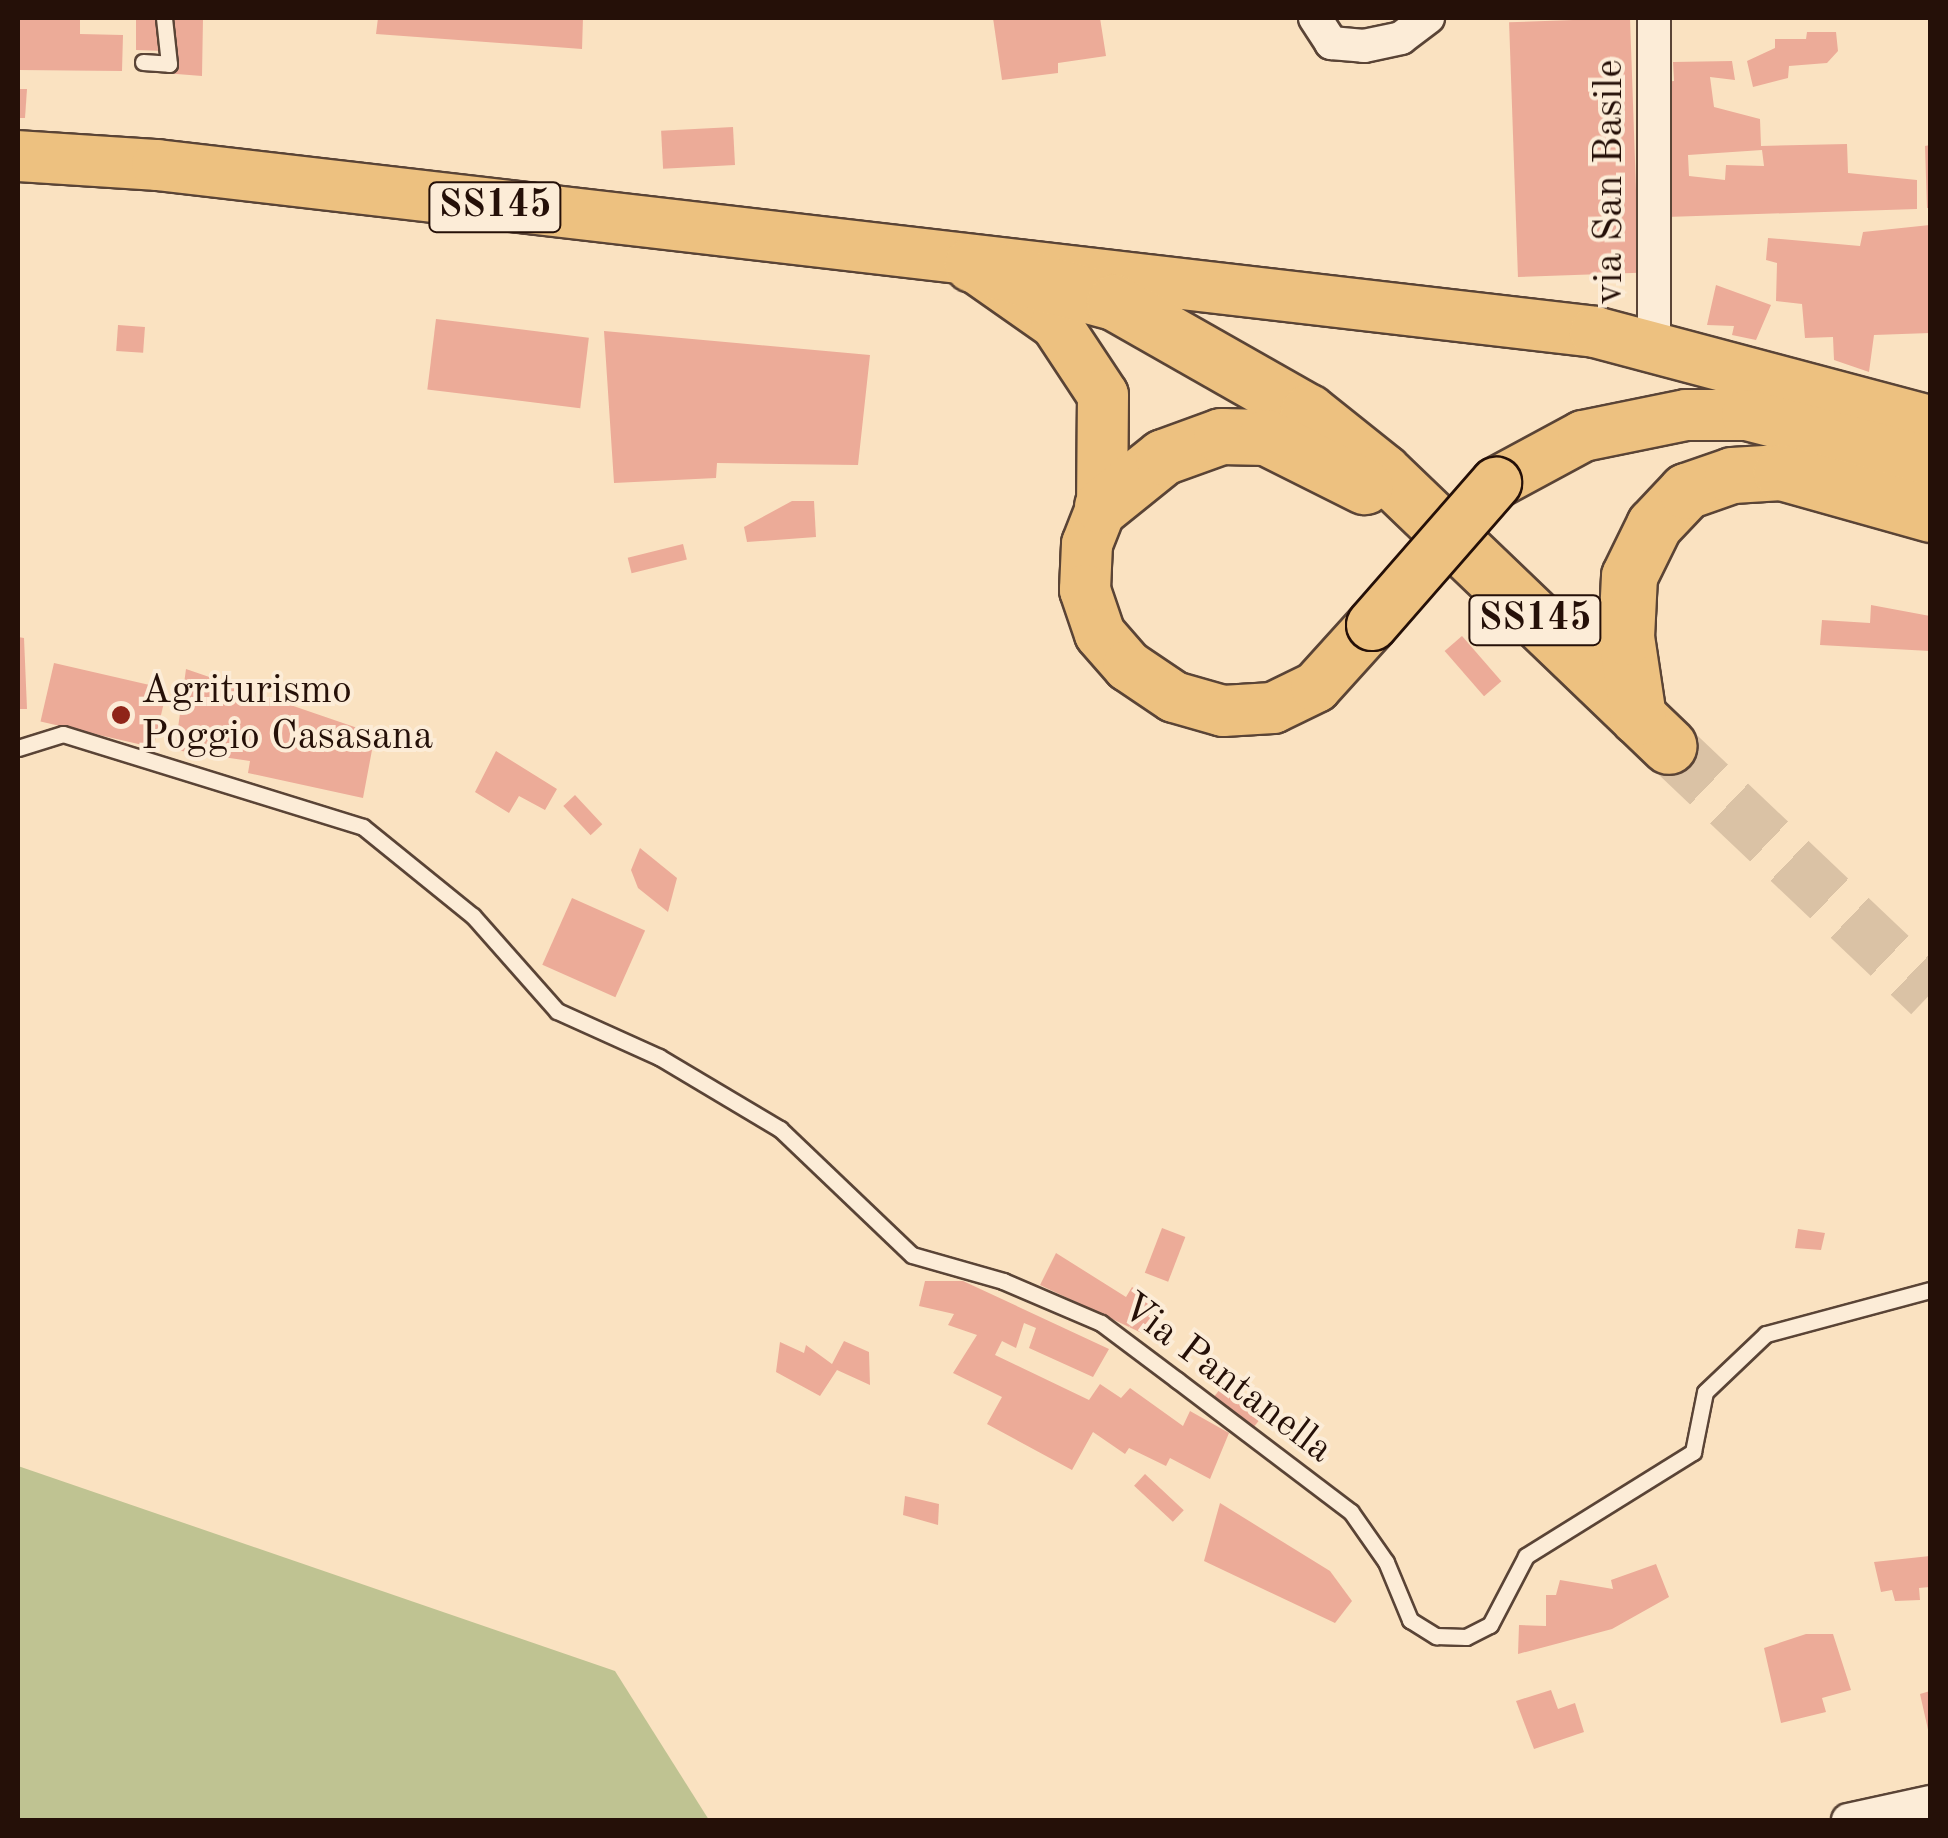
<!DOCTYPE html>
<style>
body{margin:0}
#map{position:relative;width:1948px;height:1838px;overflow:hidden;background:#fae2c1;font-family:"Old Standard TT",serif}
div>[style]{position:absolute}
.green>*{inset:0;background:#bfc392}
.building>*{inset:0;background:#ecab98;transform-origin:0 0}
.highway-tunnel>*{height:55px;margin-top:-27.5px;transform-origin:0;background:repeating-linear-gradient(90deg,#dac2a5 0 55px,transparent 0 83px)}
.roads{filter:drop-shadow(2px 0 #5a4436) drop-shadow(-2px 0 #5a4436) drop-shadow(0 2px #5a4436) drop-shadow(0 -2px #5a4436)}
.lane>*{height:15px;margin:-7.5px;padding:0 7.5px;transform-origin:7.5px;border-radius:7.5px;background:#fcecd7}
.street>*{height:32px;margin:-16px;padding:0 16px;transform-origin:16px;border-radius:16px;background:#fcecd7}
.primary>*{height:50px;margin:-25px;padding:0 25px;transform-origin:25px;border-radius:25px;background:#edc180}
.highway>*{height:55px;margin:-27.5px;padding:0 27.5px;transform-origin:27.5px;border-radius:27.5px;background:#edc180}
.bridges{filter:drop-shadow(2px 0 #251008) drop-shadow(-2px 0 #251008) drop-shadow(0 2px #251008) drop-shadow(0 -2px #251008)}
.primary-bridge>*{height:50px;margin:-25px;padding:0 25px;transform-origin:25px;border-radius:25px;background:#edc180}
.dots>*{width:28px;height:28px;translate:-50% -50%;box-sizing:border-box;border:5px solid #fcecd7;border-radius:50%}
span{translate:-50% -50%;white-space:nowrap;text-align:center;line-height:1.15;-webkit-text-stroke:8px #fcecd7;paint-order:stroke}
.shield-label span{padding:2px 8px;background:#fcecd7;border:2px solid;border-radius:8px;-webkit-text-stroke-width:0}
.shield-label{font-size:38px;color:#251008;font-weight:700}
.street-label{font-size:40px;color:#251008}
.poi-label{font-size:40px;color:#251008}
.left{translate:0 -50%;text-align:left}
.frame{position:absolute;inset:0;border:20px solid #251008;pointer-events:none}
</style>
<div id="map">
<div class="green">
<div style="clip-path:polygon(18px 1466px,615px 1671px,709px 1820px,18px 1820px)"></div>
</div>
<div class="building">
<div style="clip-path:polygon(18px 18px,80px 19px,80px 34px,123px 35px,122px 71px,18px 70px)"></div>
<div style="clip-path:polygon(136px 18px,203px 18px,202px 76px,164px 73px,165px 51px,136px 50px)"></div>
<div style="clip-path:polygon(378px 18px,583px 18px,582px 49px,376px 34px)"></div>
<div style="clip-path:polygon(993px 18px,1100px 18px,1106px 56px,1058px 63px,1058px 73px,1002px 80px)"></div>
<div style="left:1630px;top:18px;width:255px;height:121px;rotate:88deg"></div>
<div style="clip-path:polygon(1807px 32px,1836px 32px,1838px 51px,1827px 63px,1789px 66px,1788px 78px,1753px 87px,1747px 61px,1775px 48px,1775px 39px,1806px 39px)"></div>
<div style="clip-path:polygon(evenodd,1732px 61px,1735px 80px,1710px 77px,1714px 107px,1760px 119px,1761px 146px,1847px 144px,1848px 173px,1917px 180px,1917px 209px,1666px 217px,1663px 82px,1674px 81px,1673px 62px,1732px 61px,1762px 150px,1764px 166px,1726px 165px,1725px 180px,1689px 176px,1688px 155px,1762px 150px)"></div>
<div style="clip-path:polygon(18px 89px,27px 89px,25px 118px,18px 118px)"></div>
<div style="left:733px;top:127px;width:38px;height:72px;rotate:87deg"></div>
<div style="clip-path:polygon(1930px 145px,1930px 208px,1927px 208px,1925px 146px)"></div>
<div style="clip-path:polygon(1930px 225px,1930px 333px,1874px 335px,1869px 372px,1834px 360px,1833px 337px,1805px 338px,1802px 304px,1776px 301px,1777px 263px,1766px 260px,1768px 238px,1860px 246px,1863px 232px)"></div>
<div style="clip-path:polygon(1716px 285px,1771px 305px,1756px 340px,1732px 335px,1734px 326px,1707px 325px)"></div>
<div style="left:436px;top:319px;width:154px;height:71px;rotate:7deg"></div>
<div style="left:118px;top:325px;width:27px;height:26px;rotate:4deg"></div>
<div style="clip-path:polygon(604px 331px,870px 355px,858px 465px,717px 463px,716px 478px,614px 483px)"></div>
<div style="clip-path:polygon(792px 501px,814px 501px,816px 537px,747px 542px,744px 527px)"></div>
<div style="left:683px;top:544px;width:16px;height:57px;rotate:76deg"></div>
<div style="clip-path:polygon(1871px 605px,1930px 616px,1930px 651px,1820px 645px,1822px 620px,1870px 623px)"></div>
<div style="left:1462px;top:636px;width:60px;height:23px;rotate:49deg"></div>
<div style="clip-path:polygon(18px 637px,24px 638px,27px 709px,18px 709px)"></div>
<div style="left:54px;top:663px;width:116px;height:60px;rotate:13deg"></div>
<div style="clip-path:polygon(186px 669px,375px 734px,363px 798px,248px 773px,250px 761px,175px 750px)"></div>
<div style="clip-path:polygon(496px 751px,557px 789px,545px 810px,519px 796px,509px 813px,475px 792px)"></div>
<div style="left:575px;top:795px;width:40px;height:16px;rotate:47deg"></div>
<div style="clip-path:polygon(640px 848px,677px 878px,668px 912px,638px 888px,631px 870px)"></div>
<div style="left:572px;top:898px;width:80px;height:73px;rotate:24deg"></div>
<div style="left:1162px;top:1228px;width:25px;height:48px;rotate:21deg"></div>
<div style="clip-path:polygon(1798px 1229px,1825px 1233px,1821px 1250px,1795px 1248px)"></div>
<div style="clip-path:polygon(1056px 1253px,1126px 1297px,1132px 1287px,1164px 1305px,1146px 1335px,1040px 1285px)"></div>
<div style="clip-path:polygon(925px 1281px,963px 1281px,1109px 1349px,1093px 1377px,1029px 1348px,1036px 1328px,1024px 1323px,1016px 1348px,1002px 1341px,995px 1355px,1089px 1400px,1100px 1384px,1121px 1398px,1130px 1388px,1183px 1426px,1190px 1411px,1229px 1433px,1210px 1479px,1170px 1458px,1166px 1466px,1129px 1448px,1125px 1454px,1093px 1432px,1072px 1470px,987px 1424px,1002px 1397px,953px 1373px,977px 1335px,948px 1325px,954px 1314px,919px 1306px)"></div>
<div style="clip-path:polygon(844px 1341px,869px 1352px,870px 1385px,837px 1370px,820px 1396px,776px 1372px,780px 1342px,804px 1353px,806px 1345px,832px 1364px)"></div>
<div style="left:1224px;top:1384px;width:50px;height:20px;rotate:38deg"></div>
<div style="left:1145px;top:1474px;width:53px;height:16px;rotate:43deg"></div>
<div style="clip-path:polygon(905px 1496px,939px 1504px,938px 1525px,903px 1515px)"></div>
<div style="clip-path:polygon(1220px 1503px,1330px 1571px,1352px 1601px,1335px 1623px,1204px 1561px)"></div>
<div style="clip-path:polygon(1930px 1556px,1930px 1587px,1919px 1588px,1920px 1600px,1895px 1601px,1892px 1590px,1881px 1592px,1874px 1562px)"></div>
<div style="clip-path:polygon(1656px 1564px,1669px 1597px,1612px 1629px,1518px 1654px,1519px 1625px,1546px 1626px,1546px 1595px,1556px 1595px,1560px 1580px,1613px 1589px,1611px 1580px)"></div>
<div style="clip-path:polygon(1806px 1634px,1833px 1634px,1851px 1690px,1822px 1698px,1826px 1712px,1781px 1723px,1764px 1648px)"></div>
<div style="clip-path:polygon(1551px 1690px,1558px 1709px,1575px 1703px,1584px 1732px,1534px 1749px,1516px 1701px)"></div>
<div style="clip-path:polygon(1930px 1691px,1930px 1734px,1929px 1734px,1920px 1694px)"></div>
</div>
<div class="highway-tunnel">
<div style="left:1669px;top:746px;width:360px;rotate:43.5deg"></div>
</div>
<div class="roads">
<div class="lane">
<div style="left:143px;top:62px;width:26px;rotate:4deg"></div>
<div style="left:169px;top:64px;width:46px;rotate:-96.2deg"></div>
<div style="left:18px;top:748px;width:47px;rotate:-17.3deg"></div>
<div style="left:63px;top:734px;width:314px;rotate:17.2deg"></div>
<div style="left:363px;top:827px;width:141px;rotate:39deg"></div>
<div style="left:473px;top:916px;width:127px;rotate:48.5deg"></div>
<div style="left:557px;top:1011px;width:112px;rotate:24.3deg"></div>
<div style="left:659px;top:1057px;width:141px;rotate:30.8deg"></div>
<div style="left:780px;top:1129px;width:182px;rotate:43.7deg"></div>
<div style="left:912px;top:1255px;width:95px;rotate:15.9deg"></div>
<div style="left:1003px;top:1281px;width:107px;rotate:23.2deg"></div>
<div style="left:1101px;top:1323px;width:95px;rotate:36.9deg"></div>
<div style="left:1177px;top:1380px;width:218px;rotate:37.2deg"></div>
<div style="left:1351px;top:1512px;width:61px;rotate:55deg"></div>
<div style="left:1386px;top:1562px;width:63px;rotate:67.5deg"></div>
<div style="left:1410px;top:1620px;width:31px;rotate:32deg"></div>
<div style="left:1436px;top:1636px;width:30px;rotate:2deg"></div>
<div style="left:1466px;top:1637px;width:27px;rotate:-27deg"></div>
<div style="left:1490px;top:1625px;width:78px;rotate:-62.4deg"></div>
<div style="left:1526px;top:1556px;width:197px;rotate:-31.9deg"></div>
<div style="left:1693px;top:1452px;width:61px;rotate:-78.7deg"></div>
<div style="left:1705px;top:1392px;width:84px;rotate:-43.6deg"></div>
<div style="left:1766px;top:1334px;width:170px;rotate:-15deg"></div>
</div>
<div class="street">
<div style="left:1315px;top:18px;width:30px;rotate:57deg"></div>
<div style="left:1331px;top:43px;width:33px;rotate:5deg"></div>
<div style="left:1364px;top:46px;width:38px;rotate:-12deg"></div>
<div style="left:1401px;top:38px;width:34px;rotate:-37deg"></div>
<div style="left:1654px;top:18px;width:327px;rotate:90deg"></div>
<div style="left:1848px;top:1820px;width:84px;rotate:-12.4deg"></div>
</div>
<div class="primary">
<div style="left:18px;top:156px;width:139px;rotate:3.7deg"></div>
<div style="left:157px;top:165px;width:1448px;rotate:6.62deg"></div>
<div style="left:1595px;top:332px;width:347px;rotate:14.9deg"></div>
<div style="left:979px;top:270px;width:94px;rotate:35deg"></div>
<div style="left:1056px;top:324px;width:85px;rotate:56.5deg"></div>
<div style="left:1103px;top:395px;width:111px;rotate:90.5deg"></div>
<div style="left:1102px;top:506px;width:41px;rotate:111.5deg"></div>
<div style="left:1087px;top:544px;width:46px;rotate:92.5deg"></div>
<div style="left:1085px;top:590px;width:46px;rotate:71.2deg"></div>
<div style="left:1100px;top:634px;width:43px;rotate:48.8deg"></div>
<div style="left:1128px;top:666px;width:55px;rotate:34deg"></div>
<div style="left:1174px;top:697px;width:51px;rotate:15.9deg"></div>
<div style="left:1223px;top:711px;width:50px;rotate:-3.4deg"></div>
<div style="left:1273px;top:708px;width:48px;rotate:-26deg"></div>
<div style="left:1316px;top:687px;width:84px;rotate:-47.9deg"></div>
<div style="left:1496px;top:483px;width:99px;rotate:-28.4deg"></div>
<div style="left:1583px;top:436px;width:105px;rotate:-11.5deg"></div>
<div style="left:1686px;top:415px;width:61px"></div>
<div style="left:1747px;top:415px;width:189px;rotate:14.4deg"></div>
</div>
<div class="highway">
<div style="left:972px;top:264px;width:147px;rotate:15deg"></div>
<div style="left:1114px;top:302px;width:223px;rotate:29.6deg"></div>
<div style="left:1308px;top:412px;width:95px;rotate:38.6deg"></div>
<div style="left:1382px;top:471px;width:397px;rotate:43.8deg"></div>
<div style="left:1102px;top:506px;width:78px;rotate:-38.8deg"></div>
<div style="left:1163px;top:457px;width:62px;rotate:-19.9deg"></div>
<div style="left:1221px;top:436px;width:45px;rotate:1.3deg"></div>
<div style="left:1266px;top:437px;width:110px;rotate:26.6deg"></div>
<div style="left:1638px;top:717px;width:81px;rotate:-98.5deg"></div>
<div style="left:1626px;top:637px;width:61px;rotate:-87.2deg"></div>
<div style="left:1629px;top:576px;width:57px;rotate:-63.9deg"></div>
<div style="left:1654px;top:525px;width:47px;rotate:-46.7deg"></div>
<div style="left:1686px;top:491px;width:49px;rotate:-19.2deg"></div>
<div style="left:1732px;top:475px;width:49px;rotate:-3.5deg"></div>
<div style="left:1781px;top:472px;width:155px;rotate:15.7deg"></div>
</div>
</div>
<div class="bridges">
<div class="primary-bridge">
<div style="left:1372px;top:625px;width:189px;rotate:-48.9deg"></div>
</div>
</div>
<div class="dots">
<div style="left:121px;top:715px;background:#8f2418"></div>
</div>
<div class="shield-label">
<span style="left:495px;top:207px">SS145</span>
<span style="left:1535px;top:620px">SS145</span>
</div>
<div class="street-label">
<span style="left:1611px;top:182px;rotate:-90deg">via San Basile</span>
<span style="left:1226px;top:1379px;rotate:37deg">Via Pantanella</span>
</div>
<div class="poi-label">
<span class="left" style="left:141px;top:715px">Agriturismo<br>Poggio Casasana</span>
</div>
<div class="frame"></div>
</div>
